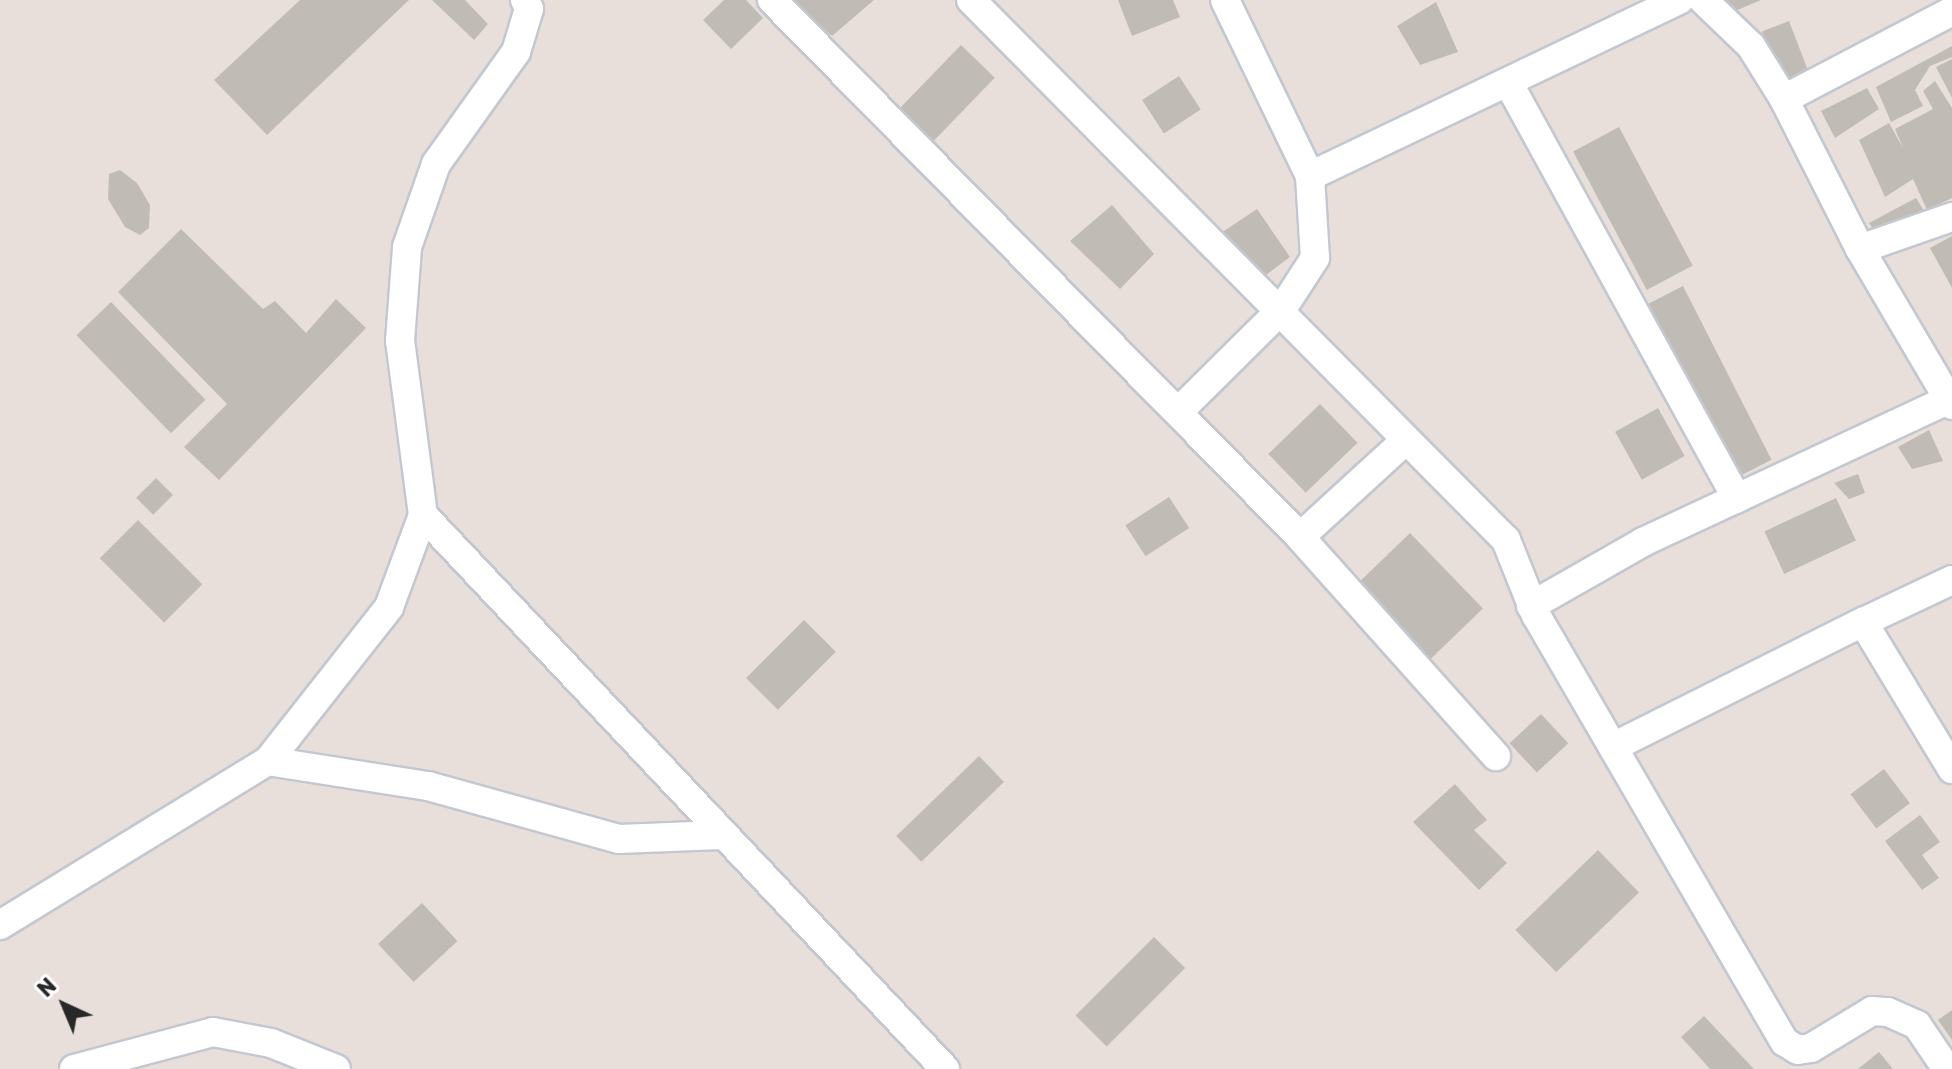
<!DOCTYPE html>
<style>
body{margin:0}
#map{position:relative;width:1952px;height:1069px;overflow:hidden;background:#e8dfdb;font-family:Rubik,sans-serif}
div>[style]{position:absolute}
.building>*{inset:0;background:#c1bbb6;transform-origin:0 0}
.roads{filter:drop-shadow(2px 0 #c3c8d0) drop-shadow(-2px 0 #c3c8d0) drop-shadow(0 2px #c3c8d0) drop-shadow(0 -2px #c3c8d0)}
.minor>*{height:28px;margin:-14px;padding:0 14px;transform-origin:14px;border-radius:14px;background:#fff}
span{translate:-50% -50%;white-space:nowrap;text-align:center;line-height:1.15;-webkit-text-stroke:6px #fff;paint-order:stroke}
.north{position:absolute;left:24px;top:965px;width:80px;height:80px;-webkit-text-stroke:6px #fff;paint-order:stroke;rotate:316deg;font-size:22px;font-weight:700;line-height:32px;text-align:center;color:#282828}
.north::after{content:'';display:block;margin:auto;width:28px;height:36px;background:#282828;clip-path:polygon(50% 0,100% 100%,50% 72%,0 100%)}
</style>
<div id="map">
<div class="building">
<div style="clip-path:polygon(300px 0,409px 0,267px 135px,214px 80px)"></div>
<div style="clip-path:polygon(432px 0,465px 0,488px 24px,474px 40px)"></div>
<div style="clip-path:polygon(724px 0,746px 0,763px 18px,731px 49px,703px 20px)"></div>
<div style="clip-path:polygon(794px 0,874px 0,832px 36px)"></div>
<div style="clip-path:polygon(1118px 0,1173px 0,1180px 17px,1132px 36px)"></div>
<div style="clip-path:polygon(1724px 0,1761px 0,1735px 11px)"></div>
<div style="clip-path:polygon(1436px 2px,1458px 52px,1420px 65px,1397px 26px)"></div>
<div style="left:1789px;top:21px;width:55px;height:29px;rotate:69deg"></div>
<div style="left:961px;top:45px;width:47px;height:94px;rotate:44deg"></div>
<div style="clip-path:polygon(1952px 46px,1952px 57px,1930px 66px,1915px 90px,1923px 106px,1891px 122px,1876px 87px)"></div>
<div style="clip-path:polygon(1952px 59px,1952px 98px,1936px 67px)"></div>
<div style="left:1179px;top:76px;width:40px;height:44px;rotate:57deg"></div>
<div style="clip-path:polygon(1935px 81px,1952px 108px,1952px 198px,1927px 210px,1913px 179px,1885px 197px,1859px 140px,1889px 123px,1903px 148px,1895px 129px,1933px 109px,1923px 91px)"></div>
<div style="clip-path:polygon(1867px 88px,1879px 109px,1835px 138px,1821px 111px)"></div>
<div style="left:1619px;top:127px;width:157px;height:52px;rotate:62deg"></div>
<div style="clip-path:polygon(120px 170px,137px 183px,150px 205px,149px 228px,140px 235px,125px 227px,108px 199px,109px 174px)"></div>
<div style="clip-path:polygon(1916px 198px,1926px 214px,1878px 236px,1869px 223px)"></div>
<div style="clip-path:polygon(1112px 205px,1154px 254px,1120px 289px,1070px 241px)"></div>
<div style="clip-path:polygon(1257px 209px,1290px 257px,1266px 275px,1221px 233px)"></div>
<div style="clip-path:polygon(181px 229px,263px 309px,275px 301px,306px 333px,336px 299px,366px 328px,219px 480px,184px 447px,227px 404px,118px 292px)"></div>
<div style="clip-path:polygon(1952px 236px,1952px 288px,1930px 248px)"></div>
<div style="left:1683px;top:286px;width:195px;height:45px;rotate:63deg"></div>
<div style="left:111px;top:302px;width:136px;height:48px;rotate:46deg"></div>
<div style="left:1320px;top:404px;width:54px;height:72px;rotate:46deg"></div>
<div style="left:1658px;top:408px;width:55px;height:49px;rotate:61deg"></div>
<div style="clip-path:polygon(1929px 430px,1943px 461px,1912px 469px,1898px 447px)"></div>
<div style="clip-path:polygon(1858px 474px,1865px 493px,1849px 499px,1834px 483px)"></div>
<div style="left:156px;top:478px;width:24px;height:28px;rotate:45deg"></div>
<div style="left:1169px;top:497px;width:37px;height:52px;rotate:57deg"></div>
<div style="left:1836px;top:498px;width:47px;height:79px;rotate:65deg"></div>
<div style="left:138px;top:520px;width:91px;height:54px;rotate:45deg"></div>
<div style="left:1410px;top:533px;width:105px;height:76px;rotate:46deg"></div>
<div style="left:804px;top:620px;width:45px;height:82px;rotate:45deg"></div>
<div style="left:1541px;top:714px;width:40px;height:43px;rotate:47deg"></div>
<div style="left:979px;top:756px;width:36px;height:115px;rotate:46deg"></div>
<div style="left:1884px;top:769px;width:43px;height:42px;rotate:53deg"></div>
<div style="clip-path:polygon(1455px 784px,1487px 820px,1474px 830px,1507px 863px,1479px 890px,1413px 822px)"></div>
<div style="clip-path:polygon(1920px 815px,1940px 842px,1922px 855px,1939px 878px,1922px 890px,1885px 841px)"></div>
<div style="left:1598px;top:850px;width:59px;height:115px;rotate:46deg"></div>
<div style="left:422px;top:903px;width:52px;height:60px;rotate:47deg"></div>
<div style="left:1154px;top:937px;width:44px;height:111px;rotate:45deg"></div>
<div style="clip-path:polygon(1952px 1010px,1952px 1040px,1938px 1020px)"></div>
<div style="clip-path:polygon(1704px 1016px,1754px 1069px,1710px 1069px,1681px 1037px)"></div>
<div style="clip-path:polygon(1879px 1052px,1893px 1069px,1858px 1069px)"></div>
</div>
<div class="roads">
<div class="minor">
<div style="left:772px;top:0;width:753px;rotate:45.48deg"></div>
<div style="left:1300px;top:537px;width:144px;rotate:-42.5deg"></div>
<div style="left:971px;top:0;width:760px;rotate:45.27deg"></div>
<div style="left:1506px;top:540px;width:81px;rotate:68.2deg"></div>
<div style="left:1536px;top:615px;width:494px;rotate:59.8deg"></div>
<div style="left:1785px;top:1042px;width:15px;rotate:32deg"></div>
<div style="left:1798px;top:1050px;width:13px;rotate:-9deg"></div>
<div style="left:1811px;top:1048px;width:71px;rotate:-31.2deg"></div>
<div style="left:1872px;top:1011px;width:16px;rotate:4deg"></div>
<div style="left:1888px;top:1012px;width:32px;rotate:24deg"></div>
<div style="left:1917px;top:1025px;width:53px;rotate:55.7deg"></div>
<div style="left:1703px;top:0;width:66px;rotate:43.8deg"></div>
<div style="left:1751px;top:46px;width:62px;rotate:58.1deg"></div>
<div style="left:1784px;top:99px;width:168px;rotate:63.1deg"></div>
<div style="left:1860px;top:249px;width:181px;rotate:59.5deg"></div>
<div style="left:1509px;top:84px;width:473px;rotate:61.2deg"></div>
<div style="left:1784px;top:99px;width:190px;rotate:-27.6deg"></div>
<div style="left:1310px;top:176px;width:409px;rotate:-25.5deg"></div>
<div style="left:1860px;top:249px;width:97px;rotate:-19.2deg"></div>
<div style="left:1178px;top:412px;width:146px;rotate:-44.7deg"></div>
<div style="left:1282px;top:309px;width:61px;rotate:-57.1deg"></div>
<div style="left:1315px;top:258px;width:82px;rotate:-93.5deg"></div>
<div style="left:1310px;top:176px;width:195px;rotate:-115.8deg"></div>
<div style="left:423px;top:515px;width:761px;rotate:46.7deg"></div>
<div style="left:1300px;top:537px;width:294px;rotate:48.2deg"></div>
<div style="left:1952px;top:580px;width:98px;rotate:154.7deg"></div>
<div style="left:1863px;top:622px;width:172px;rotate:58.8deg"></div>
<div style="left:1531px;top:606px;width:129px;rotate:-29.7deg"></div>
<div style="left:1643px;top:542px;width:341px;rotate:-25deg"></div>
<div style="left:1613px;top:747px;width:280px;rotate:-26.6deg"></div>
<div style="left:268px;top:761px;width:162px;rotate:8.9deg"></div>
<div style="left:428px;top:786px;width:198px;rotate:15.5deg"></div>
<div style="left:619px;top:839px;width:102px;rotate:-2.2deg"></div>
<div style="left:0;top:925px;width:314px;rotate:-31.5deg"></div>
<div style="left:268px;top:761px;width:196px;rotate:-51.8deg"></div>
<div style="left:389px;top:607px;width:98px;rotate:-69.7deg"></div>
<div style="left:423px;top:515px;width:176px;rotate:-97.5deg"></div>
<div style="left:400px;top:341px;width:94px;rotate:-85.7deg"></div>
<div style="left:407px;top:247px;width:88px;rotate:-70.7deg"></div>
<div style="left:436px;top:164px;width:138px;rotate:-54.5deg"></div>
<div style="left:516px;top:52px;width:45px;rotate:-73.2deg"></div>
<div style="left:529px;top:9px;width:10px;rotate:-114deg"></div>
<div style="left:74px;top:1069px;width:144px;rotate:-14.9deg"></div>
<div style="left:213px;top:1032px;width:59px;rotate:10.7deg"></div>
<div style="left:271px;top:1043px;width:70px;rotate:21.8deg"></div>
</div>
</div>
<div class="north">N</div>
</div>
